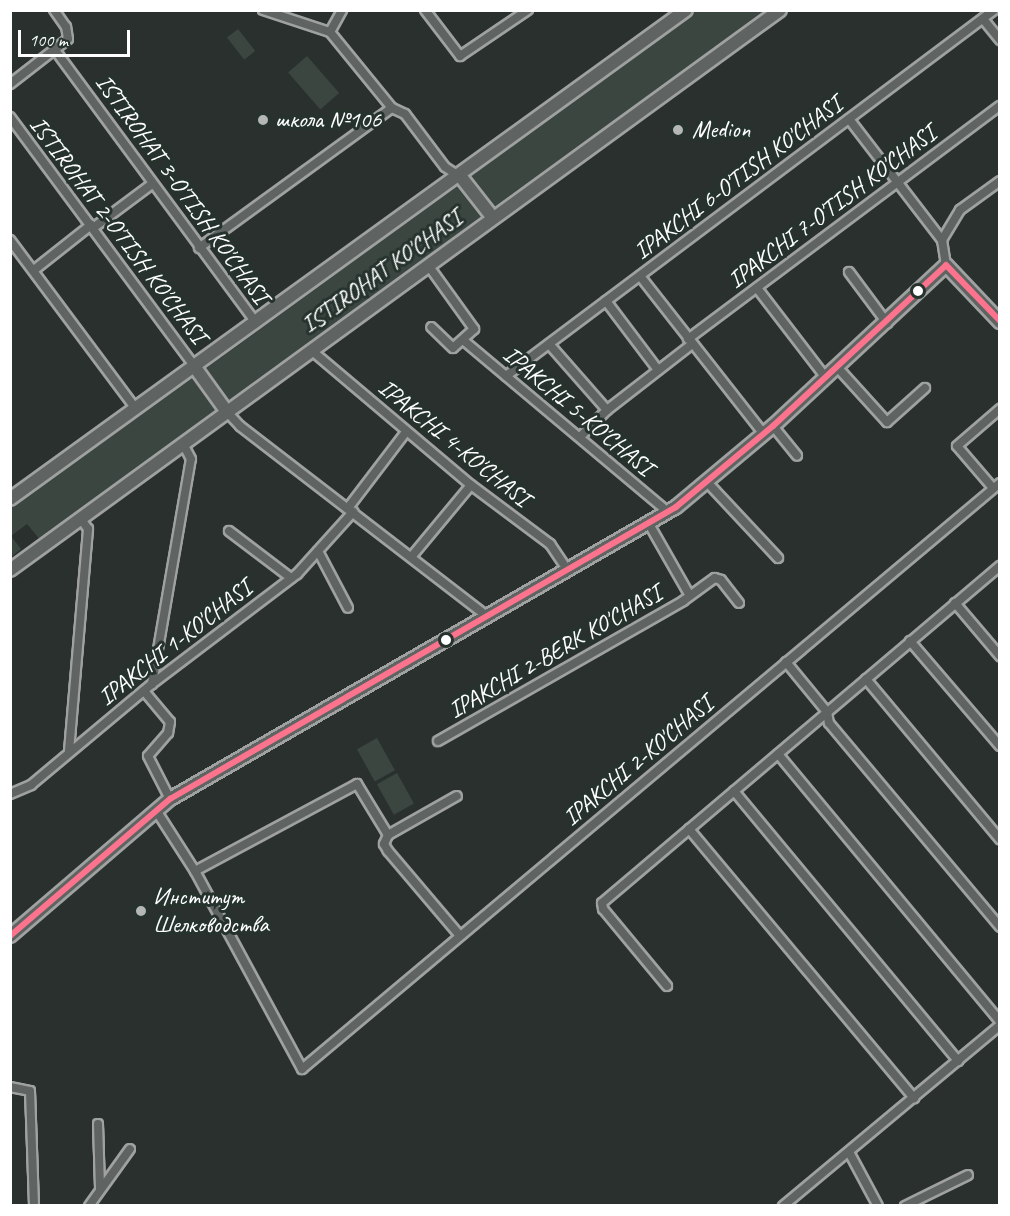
<!DOCTYPE html>
<meta charset="utf-8">
<style>
body{margin:0}
#map{position:relative;width:1010px;height:1216px;overflow:hidden;background:#29302d;font-family:Caveat,sans-serif}
div>[style]{position:absolute}
.green>*{inset:0;background:#3b4641;transform-origin:0 0}
.roads{filter:drop-shadow(2px 0 #9fa2a0) drop-shadow(-2px 0 #9fa2a0) drop-shadow(0 2px #9fa2a0) drop-shadow(0 -2px #9fa2a0)}
.minor>*{height:8px;margin:-4px;padding:0 4px;transform-origin:4px;border-radius:4px;background:#5f6362}
.secondary>*{height:12px;margin:-6px;padding:0 6px;transform-origin:6px;border-radius:6px;background:#5f6362}
.bus-1>*{height:6px;margin:-3px;padding:0 3px;transform-origin:3px;border-radius:3px;background:#fc738d}
.dots>*{width:16px;height:16px;translate:-50% -50%;box-sizing:border-box;border:3px solid #26332d;border-radius:50%}
span{translate:-50% -50%;white-space:nowrap;text-align:center;line-height:1.15;-webkit-text-stroke:6px #26332d;paint-order:stroke}
.poi-label{font-size:24px;color:#fff}
.left{translate:0 -50%;text-align:left}
.street-label{font-size:24px;color:#fff}
.frame{position:absolute;inset:0;border:12px solid #fff;pointer-events:none}
.scale{position:absolute;left:18px;top:30px;width:112px;height:27px;box-sizing:border-box;border:3px solid #fff;border-top:0;padding-left:8px;font-size:18px;line-height:21px;white-space:nowrap;color:#fff;-webkit-text-stroke:4px #26332d;paint-order:stroke}
</style>
<div id="map">
<div class="green">
<div style="clip-path:polygon(695px 11px,769px 11px,495px 206px,489px 205px,470px 176px)"></div>
<div style="left:238px;top:29px;width:28px;height:14px;rotate:52deg"></div>
<div style="left:307px;top:56px;width:49px;height:25px;rotate:49deg"></div>
<div style="left:460px;top:184px;width:39px;height:316px;rotate:54deg"></div>
<div style="clip-path:polygon(193px 374px,219px 409px,41px 541px,27px 524px,11px 536px,21px 549px,11px 557px,11px 506px)"></div>
<div style="left:377px;top:738px;width:37px;height:23px;rotate:61deg"></div>
<div style="left:397px;top:773px;width:35px;height:23px;rotate:61deg"></div>
</div>
<div class="roads">
<div class="minor">
<div style="left:263px;top:10px;width:71px;rotate:18.2deg"></div>
<div style="left:330px;top:32px;width:98px;rotate:50.8deg"></div>
<div style="left:392px;top:108px;width:14px;rotate:25deg"></div>
<div style="left:405px;top:114px;width:66px;rotate:53deg"></div>
<div style="left:445px;top:167px;width:17px;rotate:33deg"></div>
<div style="left:425px;top:10px;width:58px;rotate:52.7deg"></div>
<div style="left:460px;top:56px;width:82px;rotate:-34.1deg"></div>
<div style="left:983px;top:19px;width:27px;rotate:51deg"></div>
<div style="left:330px;top:32px;width:25px;rotate:-61deg"></div>
<div style="left:55px;top:50px;width:339px;rotate:53.6deg"></div>
<div style="left:10px;top:84px;width:73px;rotate:-37.8deg"></div>
<div style="left:68px;top:39px;width:12px;rotate:-99deg"></div>
<div style="left:66px;top:27px;width:21px;rotate:-125deg"></div>
<div style="left:10px;top:117px;width:310px;rotate:53.5deg"></div>
<div style="left:849px;top:119px;width:153px;rotate:52.5deg"></div>
<div style="left:942px;top:240px;width:25px;rotate:81deg"></div>
<div style="left:93px;top:228px;width:74px;rotate:-36.7deg"></div>
<div style="left:10px;top:240px;width:211px;rotate:53.3deg"></div>
<div style="left:942px;top:240px;width:35px;rotate:-59deg"></div>
<div style="left:960px;top:210px;width:49px;rotate:-35.9deg"></div>
<div style="left:199px;top:248px;width:238px;rotate:-36deg"></div>
<div style="left:428px;top:265px;width:79px;rotate:54.3deg"></div>
<div style="left:474px;top:329px;width:28px;rotate:138deg"></div>
<div style="left:453px;top:348px;width:30px;rotate:-136deg"></div>
<div style="left:34px;top:270px;width:73px;rotate:-38.3deg"></div>
<div style="left:849px;top:272px;width:64px;rotate:53.3deg"></div>
<div style="left:640px;top:276px;width:201px;rotate:51.9deg"></div>
<div style="left:757px;top:288px;width:113px;rotate:52.5deg"></div>
<div style="left:606px;top:301px;width:86px;rotate:53deg"></div>
<div style="left:688px;top:339px;width:389px;rotate:-36.8deg"></div>
<div style="left:463px;top:340px;width:268px;rotate:40deg"></div>
<div style="left:549px;top:344px;width:88px;rotate:48.7deg"></div>
<div style="left:311px;top:350px;width:209px;rotate:40.2deg"></div>
<div style="left:471px;top:485px;width:99px;rotate:36.8deg"></div>
<div style="left:550px;top:544px;width:32px;rotate:56deg"></div>
<div style="left:838px;top:368px;width:73px;rotate:47.8deg"></div>
<div style="left:887px;top:422px;width:51px;rotate:-41.8deg"></div>
<div style="left:506px;top:376px;width:610px;rotate:-36.87deg"></div>
<div style="left:227px;top:412px;width:19px;rotate:47deg"></div>
<div style="left:240px;top:426px;width:313px;rotate:37.6deg"></div>
<div style="left:773px;top:426px;width:38px;rotate:51deg"></div>
<div style="left:580px;top:437px;width:38px;rotate:-45deg"></div>
<div style="left:607px;top:410px;width:108px;rotate:-37.8deg"></div>
<div style="left:707px;top:482px;width:104px;rotate:46.9deg"></div>
<div style="left:993px;top:488px;width:55px;rotate:-130.6deg"></div>
<div style="left:957px;top:446px;width:57px;rotate:-40.7deg"></div>
<div style="left:348px;top:508px;width:96px;rotate:-52.7deg"></div>
<div style="left:649px;top:524px;width:81px;rotate:60.3deg"></div>
<div style="left:229px;top:531px;width:78px;rotate:37.2deg"></div>
<div style="left:318px;top:551px;width:64px;rotate:62.2deg"></div>
<div style="left:412px;top:556px;width:92px;rotate:-50.3deg"></div>
<div style="left:955px;top:603px;width:70px;rotate:49.7deg"></div>
<div style="left:910px;top:641px;width:138px;rotate:49.4deg"></div>
<div style="left:786px;top:662px;width:65px;rotate:50.6deg"></div>
<div style="left:827px;top:712px;width:11px;rotate:80deg"></div>
<div style="left:829px;top:723px;width:266px;rotate:50deg"></div>
<div style="left:866px;top:679px;width:209px;rotate:50.1deg"></div>
<div style="left:152px;top:684px;width:228px;rotate:-80.2deg"></div>
<div style="left:191px;top:459px;width:17px;rotate:-118deg"></div>
<div style="left:144px;top:691px;width:40px;rotate:50deg"></div>
<div style="left:170px;top:722px;width:11px;rotate:100deg"></div>
<div style="left:168px;top:733px;width:30px;rotate:131deg"></div>
<div style="left:148px;top:756px;width:48px;rotate:62.9deg"></div>
<div style="left:438px;top:741px;width:282px;rotate:-29.7deg"></div>
<div style="left:683px;top:601px;width:39px;rotate:-36deg"></div>
<div style="left:715px;top:578px;width:6px;rotate:18deg"></div>
<div style="left:721px;top:580px;width:29px;rotate:52deg"></div>
<div style="left:69px;top:751px;width:223px;rotate:-85.1deg"></div>
<div style="left:88px;top:529px;width:12px;rotate:-125deg"></div>
<div style="left:778px;top:754px;width:347px;rotate:50.3deg"></div>
<div style="left:734px;top:791px;width:351px;rotate:50.3deg"></div>
<div style="left:10px;top:794px;width:23px;rotate:-23deg"></div>
<div style="left:31px;top:785px;width:158px;rotate:-39.9deg"></div>
<div style="left:152px;top:684px;width:182px;rotate:-37.2deg"></div>
<div style="left:297px;top:574px;width:84px;rotate:-47.9deg"></div>
<div style="left:159px;top:815px;width:67px;rotate:57.3deg"></div>
<div style="left:195px;top:871px;width:225px;rotate:61.6deg"></div>
<div style="left:302px;top:1069px;width:911px;rotate:-40.01deg"></div>
<div style="left:689px;top:829px;width:351px;rotate:50.1deg"></div>
<div style="left:388px;top:835px;width:79px;rotate:-29.5deg"></div>
<div style="left:195px;top:871px;width:184px;rotate:-28.2deg"></div>
<div style="left:357px;top:784px;width:60px;rotate:58.7deg"></div>
<div style="left:388px;top:835px;width:10px;rotate:114deg"></div>
<div style="left:384px;top:844px;width:8px;rotate:60deg"></div>
<div style="left:388px;top:851px;width:111px;rotate:49.7deg"></div>
<div style="left:667px;top:986px;width:100px;rotate:-129.7deg"></div>
<div style="left:603px;top:909px;width:6px;rotate:-99deg"></div>
<div style="left:602px;top:903px;width:522px;rotate:-40.26deg"></div>
<div style="left:10px;top:1087px;width:20px;rotate:11deg"></div>
<div style="left:30px;top:1091px;width:115px;rotate:88deg"></div>
<div style="left:98px;top:1124px;width:65px;rotate:88.2deg"></div>
<div style="left:849px;top:1152px;width:61px;rotate:61.8deg"></div>
<div style="left:89px;top:1206px;width:70px;rotate:-54.3deg"></div>
<div style="left:783px;top:1206px;width:283px;rotate:-39.8deg"></div>
<div style="left:905px;top:1206px;width:70px;rotate:-26.2deg"></div>
</div>
<div class="secondary">
<div style="left:461px;top:177px;width:52px;rotate:52deg"></div>
<div style="left:946px;top:265px;width:79px;rotate:46.5deg"></div>
<div style="left:194px;top:366px;width:57px;rotate:54.3deg"></div>
<div style="left:10px;top:499px;width:834px;rotate:-35.88deg"></div>
<div style="left:10px;top:570px;width:952px;rotate:-36.03deg"></div>
<div style="left:10px;top:936px;width:211px;rotate:-40.6deg"></div>
<div style="left:170px;top:799px;width:584px;rotate:-29.99deg"></div>
<div style="left:676px;top:507px;width:126px;rotate:-39.9deg"></div>
<div style="left:773px;top:426px;width:236px;rotate:-42.9deg"></div>
</div>
</div>
<div class="bus-1">
<div style="left:946px;top:265px;width:78px;rotate:46deg"></div>
<div style="left:10px;top:936px;width:211px;rotate:-40.6deg"></div>
<div style="left:170px;top:799px;width:584px;rotate:-29.99deg"></div>
<div style="left:676px;top:507px;width:126px;rotate:-39.9deg"></div>
<div style="left:773px;top:426px;width:236px;rotate:-42.9deg"></div>
</div>
<div class="dots">
<div style="left:263px;top:120px;background:#b4b7b6"></div>
<div style="left:678px;top:130px;background:#b4b7b6"></div>
<div style="left:918px;top:291px;background:#fff"></div>
<div style="left:446px;top:640px;background:#fff"></div>
<div style="left:141px;top:911px;background:#b4b7b6"></div>
</div>
<div class="poi-label">
<span class="left" style="left:275px;top:120px">школа №106</span>
<span class="left" style="left:692px;top:130px">Medion</span>
<span class="left" style="left:153px;top:911px">Институт<br>Шелководства</span>
</div>
<div class="street-label">
<span style="left:738px;top:178px;rotate:-37deg">IPAKCHI 6-O'TISH KO'CHASI</span>
<span style="left:182px;top:189px;rotate:54deg">ISTIROHAT 3-O'TISH KO'CHASI</span>
<span style="left:832px;top:207px;rotate:-37deg">IPAKCHI 7-O'TISH KO'CHASI</span>
<span style="left:118px;top:230px;rotate:53deg">ISTIROHAT 2-O'TISH KO'CHASI</span>
<span style="left:382px;top:272px;rotate:-36deg">ISTIROHAT KO'CHASI</span>
<span style="left:578px;top:411px;rotate:40deg">IPAKCHI 5-KO'CHASI</span>
<span style="left:454px;top:443px;rotate:39deg">IPAKCHI 4-KO'CHASI</span>
<span style="left:175px;top:643px;rotate:-38deg">IPAKCHI 1-KO'CHASI</span>
<span style="left:555px;top:652px;rotate:-30deg">IPAKCHI 2-BERK KO'CHASI</span>
<span style="left:638px;top:761px;rotate:-40deg">IPAKCHI 2-KO'CHASI</span>
</div>
<div class="frame"></div>
<div class="scale">100 m</div>
</div>
